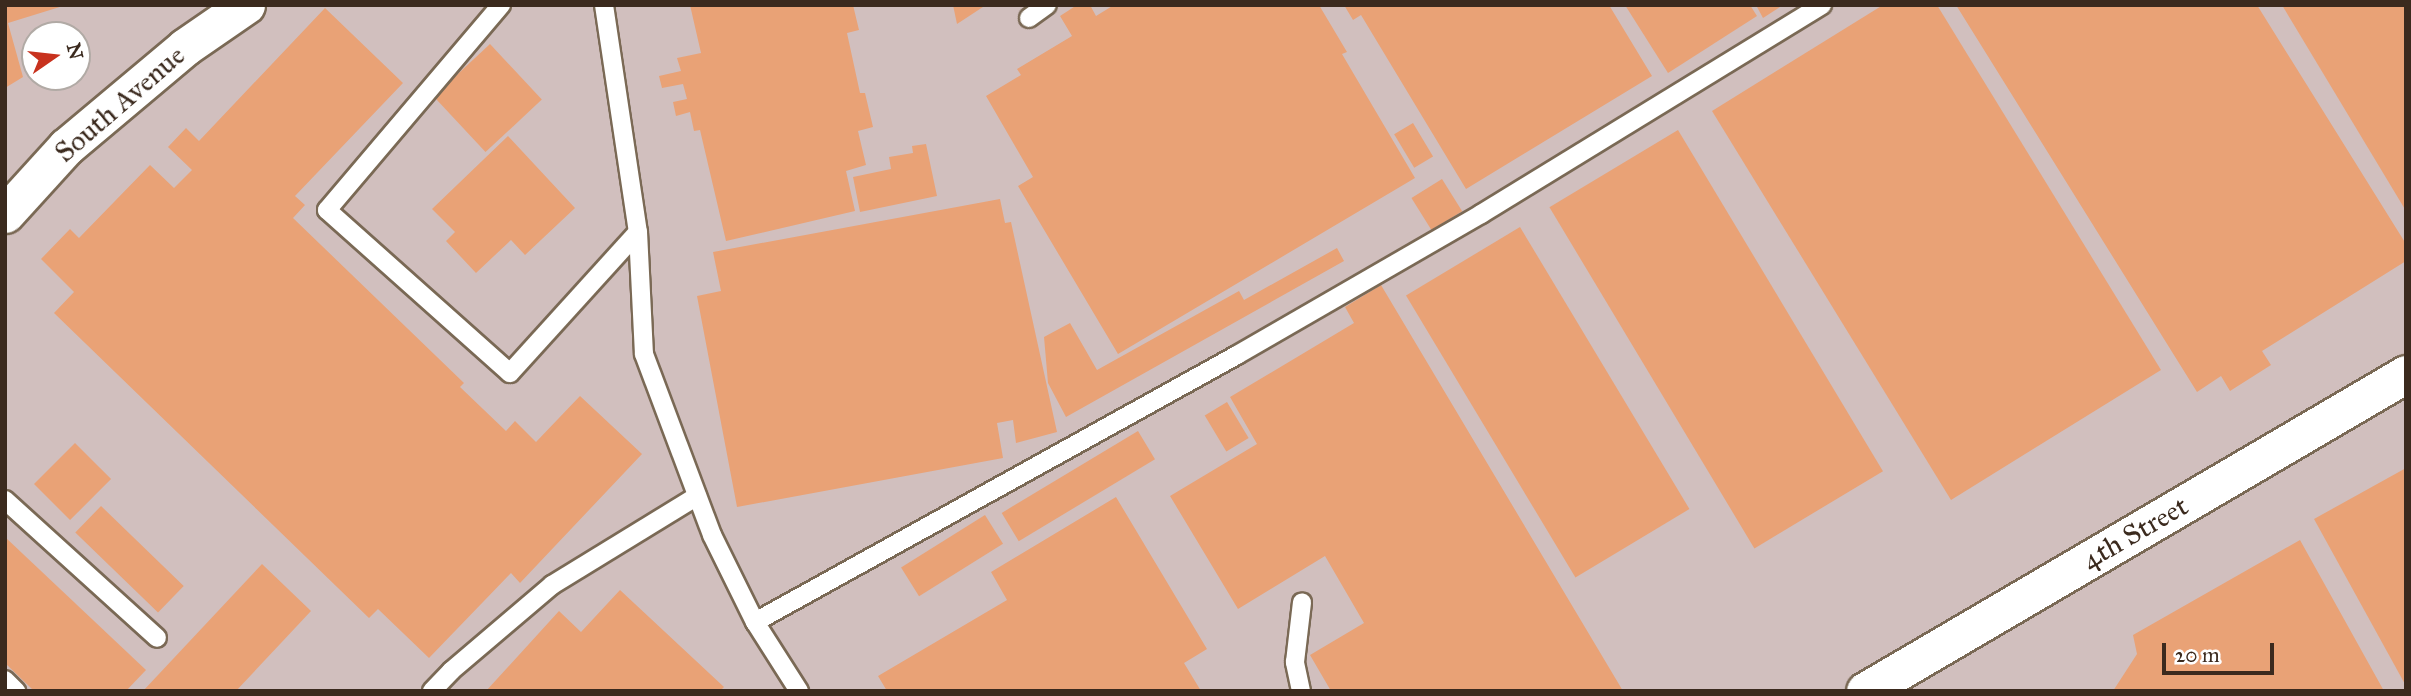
<!DOCTYPE html>
<style>
body{margin:0}
#map{position:relative;width:2411px;height:696px;overflow:hidden;background:#efddbc;font-family:"IM FELL Great Primer",serif}
div>[style]{position:absolute}
.industrial>*{inset:0;background:#d1bfbe}
.building>*{inset:0;background:#e9a276;transform-origin:0 0}
.roads{filter:drop-shadow(2px 0 #7a6955) drop-shadow(-2px 0 #7a6955) drop-shadow(0 2px #7a6955) drop-shadow(0 -2px #7a6955)}
.service>*{height:18px;margin:-9px;padding:0 9px;transform-origin:9px;border-radius:9px;background:#fff}
.minor>*{height:37px;margin:-18.5px;padding:0 18.5px;transform-origin:18.5px;border-radius:18.5px;background:#fff}
span{translate:-50% -50%;white-space:nowrap;text-align:center;line-height:1.15;-webkit-text-stroke:5px #fff;paint-order:stroke}
.street-label{font-size:28px;color:#3b2a1e}
.frame{position:absolute;inset:0;border:7px solid #3b2a1e;pointer-events:none}
.north{position:absolute;left:21px;top:21px;width:70px;height:70px;box-sizing:border-box;background:#fff;border:2px solid #b1aaa5;border-radius:50%;rotate:76deg;font-size:19px;font-weight:700;line-height:28px;text-align:center;color:#3b2a1e}
.north::after{content:'';display:block;margin:auto;width:24px;height:32px;background:#c8321e;clip-path:polygon(50% 0,100% 100%,50% 72%,0 100%)}
.scale{position:absolute;left:2162px;top:643px;width:112px;height:32px;box-sizing:border-box;border:4px solid #3b2a1e;border-top:0;padding-left:9px;font-size:21px;line-height:24px;white-space:nowrap;color:#3b2a1e;-webkit-text-stroke:5px #fff;paint-order:stroke}
</style>
<div id="map">
<div class="industrial">
<div style="clip-path:polygon(evenodd,5px 5px,2406px 5px,2406px 691px,5px 691px,5px 5px,35px 35px,77px 35px,77px 77px,35px 77px,35px 35px)"></div>
</div>
<div class="building">
<div style="clip-path:polygon(5px 5px,63px 6px,8px 23px,23px 77px,5px 88px)"></div>
<div style="clip-path:polygon(690px 5px,853px 5px,859px 30px,847px 33px,860px 93px,865px 93px,873px 127px,858px 131px,866px 165px,846px 171px,855px 211px,726px 241px,700px 130px,694px 131px,690px 112px,676px 116px,673px 102px,687px 99px,683px 84px,662px 88px,659px 76px,681px 71px,677px 58px,701px 53px)"></div>
<div style="clip-path:polygon(953px 5px,986px 5px,957px 24px)"></div>
<div style="clip-path:polygon(1077px 5px,1090px 5px,1096px 16px,1114px 5px,1319px 5px,1347px 52px,1342px 54px,1415px 178px,1118px 354px,1018px 186px,1033px 177px,986px 96px,1021px 75px,1017px 69px,1072px 36px,1060px 16px)"></div>
<div style="clip-path:polygon(1344px 5px,1609px 5px,1652px 76px,1466px 189px,1361px 15px,1353px 20px)"></div>
<div style="clip-path:polygon(1625px 5px,1750px 5px,1757px 16px,1668px 73px)"></div>
<div style="clip-path:polygon(1756px 5px,1783px 5px,1763px 18px)"></div>
<div style="clip-path:polygon(1883px 5px,1937px 5px,2161px 370px,1951px 500px,1712px 111px)"></div>
<div style="clip-path:polygon(1956px 5px,2257px 5px,2406px 244px,2406px 261px,2262px 351px,2271px 365px,2230px 391px,2221px 376px,2197px 392px)"></div>
<div style="clip-path:polygon(2282px 5px,2403px 5px,2406px 10px,2406px 211px)"></div>
<div style="clip-path:polygon(325px 8px,403px 83px,295px 196px,305px 205px,293px 218px,464px 383px,460px 387px,506px 431px,515px 421px,536px 442px,580px 396px,642px 454px,520px 583px,511px 573px,429px 658px,378px 609px,369px 618px,54px 313px,74px 292px,41px 259px,70px 229px,79px 238px,150px 165px,174px 188px,192px 170px,168px 147px,186px 128px,199px 141px)"></div>
<div style="left:490px;top:44px;width:76px;height:77px;rotate:47deg"></div>
<div style="left:1413px;top:123px;width:39px;height:22px;rotate:59deg"></div>
<div style="left:1678px;top:130px;width:398px;height:150px;rotate:59deg"></div>
<div style="clip-path:polygon(508px 136px,575px 208px,525px 255px,511px 240px,476px 273px,446px 241px,455px 232px,432px 209px)"></div>
<div style="clip-path:polygon(926px 144px,937px 196px,860px 212px,853px 177px,891px 169px,889px 157px,913px 153px,912px 146px)"></div>
<div style="left:1442px;top:179px;width:38px;height:36px;rotate:58deg"></div>
<div style="clip-path:polygon(1000px 199px,1005px 223px,1011px 222px,1057px 432px,1016px 443px,1013px 420px,997px 423px,1003px 458px,737px 507px,697px 296px,721px 291px,713px 252px)"></div>
<div style="left:1520px;top:227px;width:329px;height:133px;rotate:59deg"></div>
<div style="clip-path:polygon(1337px 248px,1344px 261px,1066px 417px,1048px 383px,1044px 337px,1070px 323px,1097px 370px,1239px 291px,1244px 300px)"></div>
<div style="clip-path:polygon(1381px 285px,1623px 691px,1331px 691px,1310px 655px,1364px 623px,1325px 556px,1238px 609px,1170px 496px,1257px 444px,1230px 397px,1354px 323px,1345px 307px)"></div>
<div style="left:1227px;top:402px;width:42px;height:26px;rotate:59deg"></div>
<div style="left:1138px;top:431px;width:33px;height:159px;rotate:59deg"></div>
<div style="left:75px;top:443px;width:51px;height:58px;rotate:45deg"></div>
<div style="clip-path:polygon(2406px 468px,2406px 686px,2314px 519px)"></div>
<div style="clip-path:polygon(1116px 497px,1207px 649px,1184px 663px,1201px 691px,887px 691px,878px 676px,1007px 600px,991px 572px)"></div>
<div style="left:101px;top:506px;width:115px;height:37px;rotate:44deg"></div>
<div style="left:985px;top:515px;width:34px;height:99px;rotate:58deg"></div>
<div style="clip-path:polygon(5px 537px,146px 670px,126px 691px,34px 691px,5px 663px)"></div>
<div style="clip-path:polygon(2300px 540px,2384px 691px,2113px 691px,2137px 654px,2133px 635px)"></div>
<div style="clip-path:polygon(262px 564px,311px 611px,236px 691px,143px 691px)"></div>
<div style="clip-path:polygon(620px 590px,724px 687px,720px 691px,486px 691px,559px 611px,581px 632px)"></div>
</div>
<div class="roads">
<div class="service">
<div style="left:501px;top:5px;width:269px;rotate:130.3deg"></div>
<div style="left:327px;top:210px;width:245px;rotate:41.7deg"></div>
<div style="left:510px;top:373px;width:190px;rotate:-47.8deg"></div>
<div style="left:604px;top:5px;width:230px;rotate:81.5deg"></div>
<div style="left:638px;top:232px;width:122px;rotate:87.2deg"></div>
<div style="left:644px;top:354px;width:193px;rotate:69.4deg"></div>
<div style="left:712px;top:535px;width:97px;rotate:63.7deg"></div>
<div style="left:755px;top:622px;width:82px;rotate:57.5deg"></div>
<div style="left:1029px;top:18px;width:22px;rotate:-36deg"></div>
<div style="left:5px;top:500px;width:205px;rotate:42.2deg"></div>
<div style="left:755px;top:622px;width:551px;rotate:-28.98deg"></div>
<div style="left:1237px;top:355px;width:282px;rotate:-30deg"></div>
<div style="left:1481px;top:214px;width:400px;rotate:-31.5deg"></div>
<div style="left:5px;top:680px;width:16px;rotate:45deg"></div>
<div style="left:432px;top:691px;width:28px;rotate:-46deg"></div>
<div style="left:451px;top:671px;width:133px;rotate:-40.4deg"></div>
<div style="left:552px;top:585px;width:170px;rotate:-31.5deg"></div>
<div style="left:1301px;top:691px;width:30px;rotate:-102deg"></div>
<div style="left:1295px;top:662px;width:60px;rotate:-83.3deg"></div>
</div>
<div class="minor">
<div style="left:5px;top:214px;width:91px;rotate:-47.7deg"></div>
<div style="left:66px;top:147px;width:155px;rotate:-40deg"></div>
<div style="left:185px;top:47px;width:74px;rotate:-34.5deg"></div>
<div style="left:1865px;top:691px;width:627px;rotate:-30.37deg"></div>
</div>
</div>
<div class="street-label">
<span style="left:120px;top:104px;rotate:-41deg">South Avenue</span>
<span style="left:2135px;top:533px;rotate:-30deg">4th Street</span>
</div>
<div class="frame"></div>
<div class="north">N</div>
<div class="scale">20 m</div>
</div>
